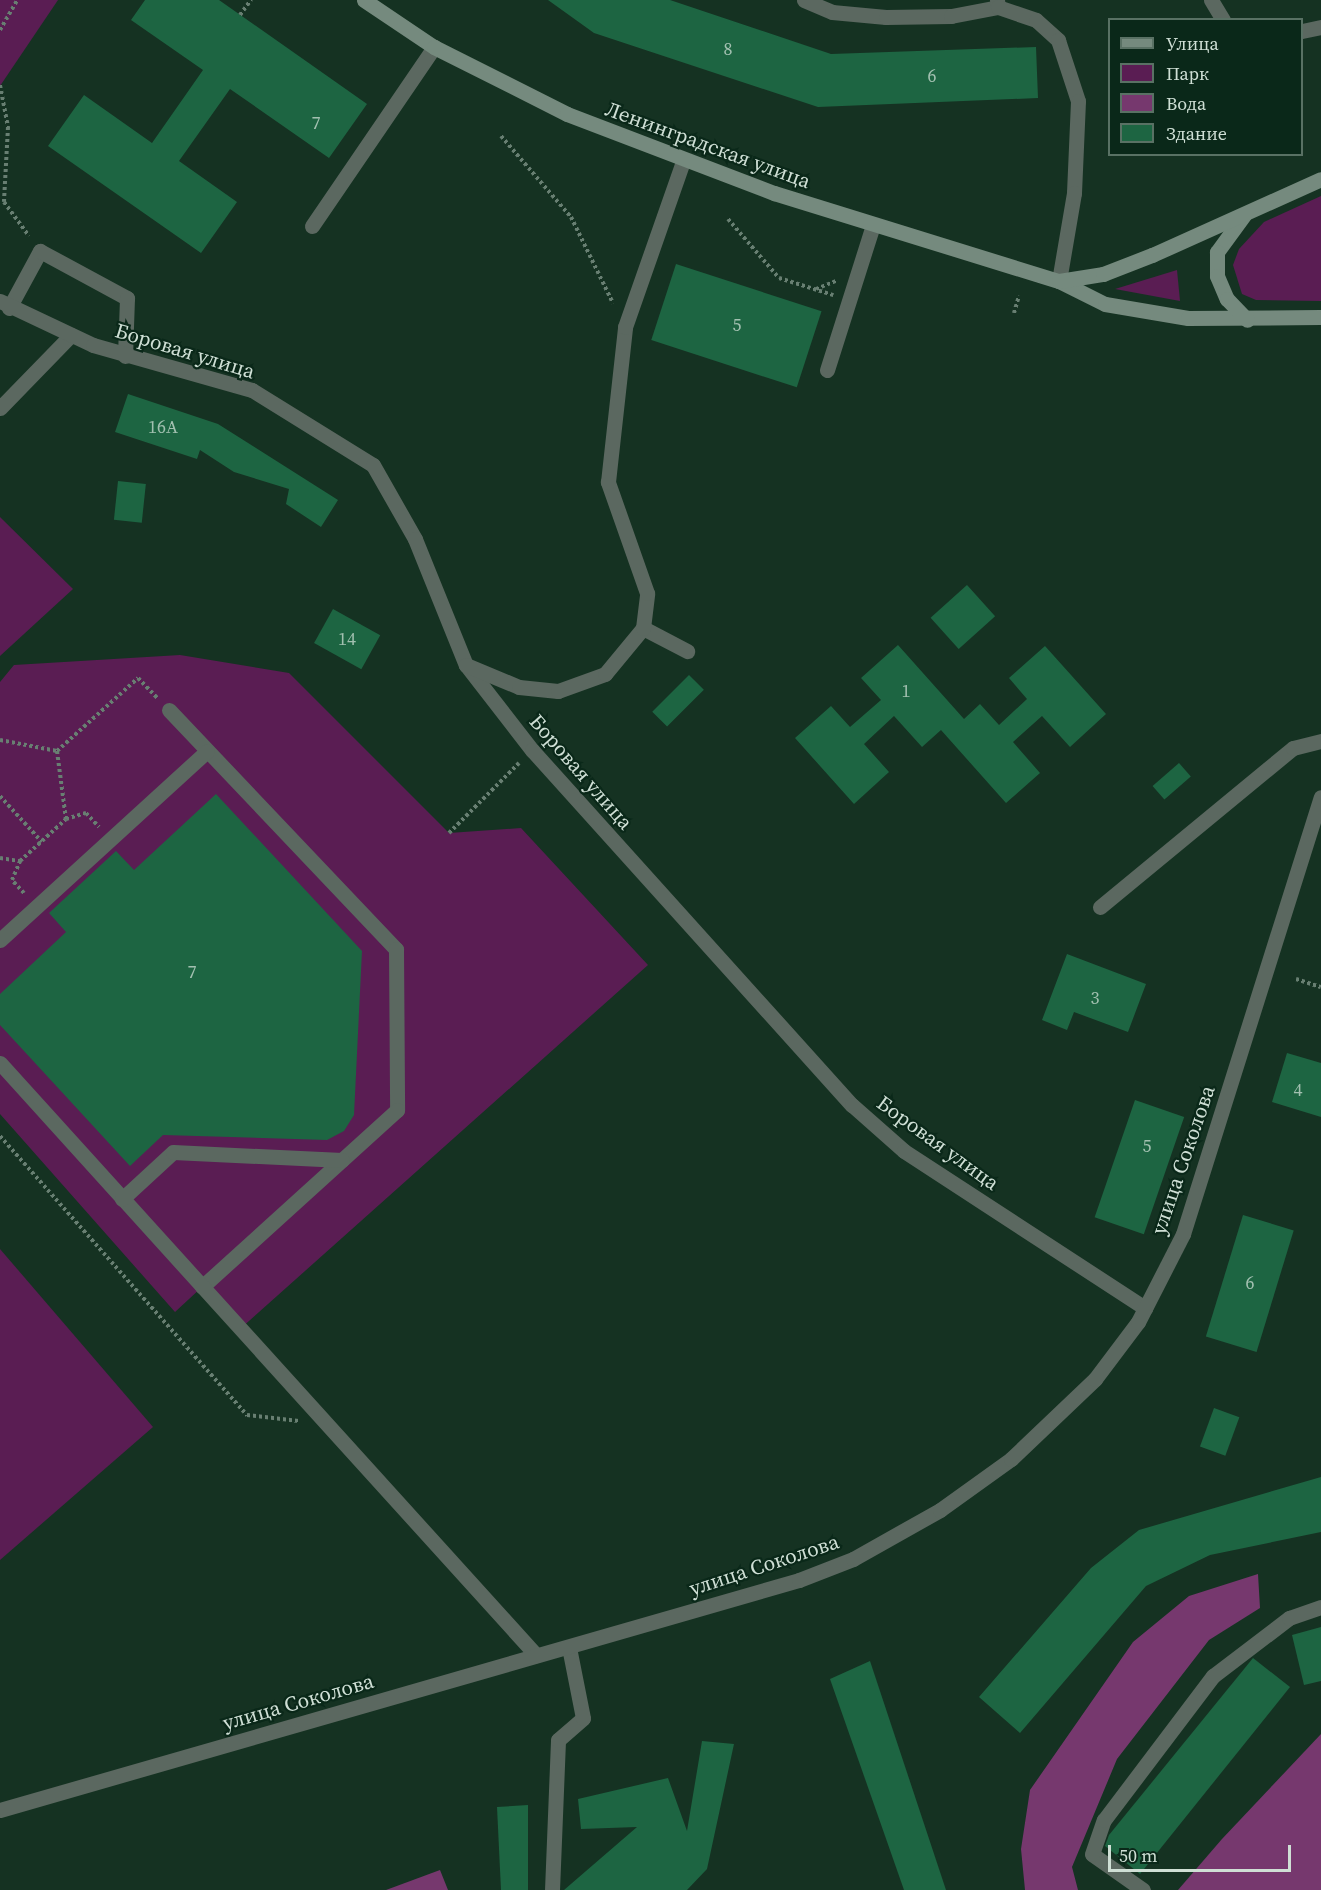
<!DOCTYPE html>
<meta charset="utf-8">
<style>
body{margin:0}
#map{position:relative;width:1321px;height:1890px;overflow:hidden;background:#153222;font-family:"Source Serif 4",serif}
div>[style]{position:absolute}
.green>*{inset:0;background:#5a1d53}
.water>*{inset:0;background:#76386e}
.building>*{inset:0;background:#1d6542;transform-origin:0 0}
.path>*{height:4px;margin-top:-2px;transform-origin:0;background:repeating-linear-gradient(90deg,#687f72 0 3px,transparent 0 6px)}
.service>*{height:15px;margin:-7.5px;padding:0 7.5px;transform-origin:7.5px;border-radius:7.5px;background:#5b6860}
.minor>*{height:15px;margin:-7.5px;padding:0 7.5px;transform-origin:7.5px;border-radius:7.5px;background:#5b6860}
.secondary>*{height:15px;margin:-7.5px;padding:0 7.5px;transform-origin:7.5px;border-radius:7.5px;background:#758a7e}
span{translate:-50% -50%;white-space:nowrap;text-align:center;line-height:1.15;-webkit-text-stroke:4.5px #0a2819;paint-order:stroke}
.number-label{font-size:18px;color:#a2c0b0}
.number-label span{-webkit-text-stroke-width:0}
.street-label{font-size:21px;color:#cfdfd5}
.legend{position:absolute;left:1108px;top:18px;width:195px;height:138px;box-sizing:border-box;background:#0a2819;border:2px solid #597164;margin:0;padding:8px 10px;list-style:none;font-size:18px;color:#cfdfd5}
.legend li{display:flex;align-items:center;gap:12px;height:30px}
.legend b{width:30px;border:2px solid #597164}
.scale{position:absolute;left:1108px;top:1845px;width:183px;height:27px;box-sizing:border-box;border:3px solid #cfdfd5;border-top:0;padding-left:8px;font-size:18px;line-height:21px;white-space:nowrap;color:#cfdfd5;-webkit-text-stroke:4px #0a2819;paint-order:stroke}
</style>
<div id="map">
<div class="green">
<div style="clip-path:polygon(0 0,58px 0,0 86px)"></div>
<div style="clip-path:polygon(1321px 196px,1321px 301px,1256px 300px,1242px 294px,1233px 265px,1239px 249px,1264px 222px)"></div>
<div style="clip-path:polygon(1177px 270px,1180px 301px,1115px 289px)"></div>
<div style="clip-path:polygon(0 517px,73px 589px,0 656px)"></div>
<div style="clip-path:polygon(180px 655px,289px 673px,449px 833px,521px 828px,648px 965px,240px 1329px,202px 1287px,175px 1312px,0 1114px,0 682px,14px 665px)"></div>
<div style="clip-path:polygon(0 1249px,153px 1427px,0 1560px)"></div>
</div>
<div class="water">
<div style="clip-path:polygon(1258px 1574px,1260px 1608px,1209px 1640px,1117px 1759px,1072px 1867px,1078px 1890px,1025px 1890px,1021px 1849px,1030px 1790px,1133px 1642px,1189px 1596px)"></div>
<div style="clip-path:polygon(1321px 1734px,1321px 1890px,1178px 1890px,1222px 1839px)"></div>
<div style="clip-path:polygon(440px 1870px,448px 1890px,386px 1890px)"></div>
</div>
<div class="building">
<div style="clip-path:polygon(145px 0,219px 0,367px 104px,329px 158px,230px 89px,179px 161px,237px 202px,201px 253px,48px 146px,84px 95px,152px 143px,203px 70px,131px 20px)"></div>
<div style="clip-path:polygon(548px 0,670px 0,831px 54px,1036px 47px,1038px 98px,818px 107px,594px 33px)"></div>
<div style="left:676px;top:264px;width:153px;height:80px;rotate:18deg"></div>
<div style="clip-path:polygon(128px 394px,218px 424px,338px 500px,321px 527px,286px 504px,289px 489px,234px 472px,200px 450px,197px 459px,115px 432px)"></div>
<div style="left:118px;top:481px;width:28px;height:39px;rotate:6deg"></div>
<div style="left:967px;top:585px;width:42px;height:49px;rotate:48deg"></div>
<div style="left:333px;top:609px;width:54px;height:39px;rotate:29deg"></div>
<div style="clip-path:polygon(898px 645px,964px 719px,980px 704px,999px 725px,1027px 699px,1009px 678px,1045px 646px,1106px 714px,1070px 747px,1042px 716px,1013px 742px,1040px 773px,1006px 803px,941px 730px,922px 747px,894px 716px,864px 744px,889px 772px,854px 804px,795px 738px,831px 706px,850px 727px,881px 700px,861px 678px)"></div>
<div style="left:689px;top:675px;width:21px;height:52px;rotate:45deg"></div>
<div style="left:1179px;top:763px;width:18px;height:35px;rotate:49deg"></div>
<div style="clip-path:polygon(216px 794px,362px 951px,354px 1115px,344px 1131px,327px 1140px,163px 1135px,130px 1166px,0 1025px,0 994px,66px 932px,49px 913px,116px 851px,134px 870px)"></div>
<div style="clip-path:polygon(1067px 954px,1146px 984px,1128px 1032px,1074px 1012px,1067px 1030px,1042px 1020px)"></div>
<div style="clip-path:polygon(1287px 1053px,1321px 1063px,1321px 1117px,1272px 1102px)"></div>
<div style="left:1135px;top:1100px;width:52px;height:124px;rotate:19deg"></div>
<div style="left:1243px;top:1215px;width:53px;height:127px;rotate:17deg"></div>
<div style="left:1214px;top:1408px;width:27px;height:41px;rotate:20deg"></div>
<div style="clip-path:polygon(1321px 1477px,1321px 1532px,1210px 1555px,1146px 1586px,1020px 1733px,979px 1697px,1091px 1568px,1139px 1530px)"></div>
<div style="clip-path:polygon(1321px 1627px,1321px 1681px,1304px 1685px,1292px 1635px)"></div>
<div style="clip-path:polygon(1253px 1658px,1290px 1687px,1140px 1874px,1105px 1846px,1109px 1835px)"></div>
<div style="clip-path:polygon(870px 1661px,946px 1890px,904px 1890px,830px 1679px)"></div>
<div style="clip-path:polygon(702px 1741px,734px 1744px,707px 1869px,687px 1890px,564px 1890px,637px 1827px,581px 1829px,578px 1799px,668px 1778px,687px 1831px)"></div>
<div style="clip-path:polygon(528px 1805px,528px 1890px,501px 1890px,497px 1807px)"></div>
</div>
<div class="path">
<div style="left:240px;top:15px;width:19px;rotate:-54deg"></div>
<div style="left:0;top:30px;width:34px;rotate:-60deg"></div>
<div style="left:0;top:85px;width:43px;rotate:79.2deg"></div>
<div style="left:8px;top:127px;width:75px;rotate:93.1deg"></div>
<div style="left:4px;top:202px;width:42px;rotate:53.7deg"></div>
<div style="left:501px;top:136px;width:107px;rotate:49.2deg"></div>
<div style="left:571px;top:217px;width:96px;rotate:64deg"></div>
<div style="left:728px;top:219px;width:78px;rotate:49.2deg"></div>
<div style="left:779px;top:278px;width:57px;rotate:17.5deg"></div>
<div style="left:816px;top:289px;width:22px;rotate:-22deg"></div>
<div style="left:1014px;top:313px;width:18px;rotate:-74deg"></div>
<div style="left:0;top:740px;width:58px;rotate:10.9deg"></div>
<div style="left:57px;top:751px;width:109px;rotate:-42deg"></div>
<div style="left:138px;top:678px;width:28px;rotate:46deg"></div>
<div style="left:57px;top:751px;width:69px;rotate:82.5deg"></div>
<div style="left:0;top:796px;width:62px;rotate:47.6deg"></div>
<div style="left:449px;top:833px;width:99px;rotate:-45deg"></div>
<div style="left:0;top:858px;width:20px;rotate:9deg"></div>
<div style="left:24px;top:893px;width:18px;rotate:-133deg"></div>
<div style="left:12px;top:880px;width:21px;rotate:-67deg"></div>
<div style="left:20px;top:861px;width:62px;rotate:-42.4deg"></div>
<div style="left:66px;top:819px;width:21px;rotate:-17deg"></div>
<div style="left:86px;top:813px;width:19px;rotate:47deg"></div>
<div style="left:1296px;top:979px;width:26px;rotate:18deg"></div>
<div style="left:0;top:1136px;width:373px;rotate:48.5deg"></div>
<div style="left:247px;top:1415px;width:52px;rotate:6.6deg"></div>
</div>
<div class="service">
<div style="left:804px;top:0;width:30px;rotate:23deg"></div>
<div style="left:832px;top:12px;width:54px;rotate:5.3deg"></div>
<div style="left:886px;top:17px;width:65px;rotate:-0.9deg"></div>
<div style="left:951px;top:16px;width:48px;rotate:-10.8deg"></div>
<div style="left:998px;top:7px;width:7px;rotate:-98deg"></div>
<div style="left:1211px;top:0;width:23px;rotate:59deg"></div>
<div style="left:998px;top:7px;width:40px;rotate:18.9deg"></div>
<div style="left:1036px;top:20px;width:30px;rotate:42deg"></div>
<div style="left:1058px;top:40px;width:64px;rotate:71.8deg"></div>
<div style="left:1078px;top:101px;width:92px;rotate:92.5deg"></div>
<div style="left:1074px;top:193px;width:89px;rotate:99.7deg"></div>
<div style="left:1302px;top:31px;width:19px;rotate:-12deg"></div>
<div style="left:312px;top:226px;width:217px;rotate:-55.7deg"></div>
<div style="left:9px;top:308px;width:65px;rotate:-61.5deg"></div>
<div style="left:40px;top:251px;width:99px;rotate:28.4deg"></div>
<div style="left:127px;top:298px;width:58px;rotate:92deg"></div>
<div style="left:827px;top:370px;width:152px;rotate:-72.4deg"></div>
<div style="left:0;top:408px;width:102px;rotate:-45.8deg"></div>
<div style="left:643px;top:628px;width:50px;rotate:27.6deg"></div>
<div style="left:169px;top:710px;width:330px;rotate:46.5deg"></div>
<div style="left:396px;top:949px;width:161px;rotate:89.6deg"></div>
<div style="left:397px;top:1110px;width:263px;rotate:137.8deg"></div>
<div style="left:1100px;top:907px;width:250px;rotate:-39.5deg"></div>
<div style="left:1293px;top:748px;width:29px;rotate:-14deg"></div>
<div style="left:0;top:940px;width:280px;rotate:-42.4deg"></div>
<div style="left:0;top:1063px;width:799px;rotate:47.84deg"></div>
<div style="left:122px;top:1199px;width:69px;rotate:-42.7deg"></div>
<div style="left:173px;top:1152px;width:169px;rotate:2.7deg"></div>
<div style="left:552px;top:1890px;width:150px;rotate:-87.7deg"></div>
<div style="left:558px;top:1740px;width:33px;rotate:-41deg"></div>
<div style="left:583px;top:1718px;width:72px;rotate:-101.2deg"></div>
<div style="left:1143px;top:1890px;width:62px;rotate:-144.8deg"></div>
<div style="left:1092px;top:1854px;width:36px;rotate:-71deg"></div>
<div style="left:1104px;top:1820px;width:181px;rotate:-52.9deg"></div>
<div style="left:1213px;top:1676px;width:96px;rotate:-37.3deg"></div>
<div style="left:1289px;top:1618px;width:34px;rotate:-19deg"></div>
</div>
<div class="minor">
<div style="left:0;top:301px;width:103px;rotate:25.3deg"></div>
<div style="left:93px;top:345px;width:165px;rotate:15.8deg"></div>
<div style="left:252px;top:390px;width:142px;rotate:31.8deg"></div>
<div style="left:373px;top:465px;width:85px;rotate:60.4deg"></div>
<div style="left:415px;top:539px;width:136px;rotate:68deg"></div>
<div style="left:466px;top:665px;width:108px;rotate:52.2deg"></div>
<div style="left:532px;top:750px;width:478px;rotate:48deg"></div>
<div style="left:852px;top:1105px;width:69px;rotate:41.5deg"></div>
<div style="left:904px;top:1151px;width:288px;rotate:33.1deg"></div>
<div style="left:466px;top:665px;width:57px;rotate:22.5deg"></div>
<div style="left:519px;top:687px;width:39px;rotate:6deg"></div>
<div style="left:558px;top:691px;width:50px;rotate:-19.9deg"></div>
<div style="left:605px;top:674px;width:60px;rotate:-50.4deg"></div>
<div style="left:643px;top:628px;width:35px;rotate:-83deg"></div>
<div style="left:647px;top:593px;width:118px;rotate:-109.4deg"></div>
<div style="left:608px;top:482px;width:156px;rotate:-83.7deg"></div>
<div style="left:625px;top:327px;width:176px;rotate:-70.7deg"></div>
<div style="left:0;top:1810px;width:831px;rotate:-16.06deg"></div>
<div style="left:799px;top:1580px;width:58px;rotate:-21.3deg"></div>
<div style="left:853px;top:1559px;width:100px;rotate:-29.4deg"></div>
<div style="left:940px;top:1510px;width:87px;rotate:-35.7deg"></div>
<div style="left:1011px;top:1459px;width:116px;rotate:-43.6deg"></div>
<div style="left:1095px;top:1379px;width:71px;rotate:-53deg"></div>
<div style="left:1138px;top:1322px;width:99px;rotate:-62.9deg"></div>
<div style="left:1183px;top:1234px;width:458px;rotate:-72.5deg"></div>
</div>
<div class="secondary">
<div style="left:364px;top:0;width:84px;rotate:33.9deg"></div>
<div style="left:434px;top:47px;width:149px;rotate:26.7deg"></div>
<div style="left:567px;top:114px;width:222px;rotate:20.9deg"></div>
<div style="left:774px;top:193px;width:298px;rotate:17.2deg"></div>
<div style="left:1059px;top:281px;width:51px;rotate:26.6deg"></div>
<div style="left:1105px;top:304px;width:84px;rotate:9.6deg"></div>
<div style="left:1188px;top:318px;width:133px;rotate:-0.4deg"></div>
<div style="left:1244px;top:215px;width:46px;rotate:126.1deg"></div>
<div style="left:1217px;top:252px;width:24px;rotate:90deg"></div>
<div style="left:1217px;top:276px;width:25px;rotate:67deg"></div>
<div style="left:1227px;top:299px;width:29px;rotate:46deg"></div>
<div style="left:1059px;top:281px;width:45px;rotate:-9deg"></div>
<div style="left:1103px;top:274px;width:53px;rotate:-21.2deg"></div>
<div style="left:1152px;top:255px;width:185px;rotate:-24.2deg"></div>
</div>
<div class="number-label">
<span style="left:728px;top:49px">8</span>
<span style="left:932px;top:76px">6</span>
<span style="left:316px;top:123px">7</span>
<span style="left:737px;top:325px">5</span>
<span style="left:163px;top:427px">16А</span>
<span style="left:347px;top:639px">14</span>
<span style="left:906px;top:691px">1</span>
<span style="left:192px;top:972px">7</span>
<span style="left:1095px;top:998px">3</span>
<span style="left:1298px;top:1090px">4</span>
<span style="left:1147px;top:1146px">5</span>
<span style="left:1250px;top:1283px">6</span>
</div>
<div class="street-label">
<span style="left:708px;top:145px;rotate:20deg">Ленинградская улица</span>
<span style="left:185px;top:351px;rotate:17deg">Боровая улица</span>
<span style="left:581px;top:772px;rotate:49deg">Боровая улица</span>
<span style="left:938px;top:1143px;rotate:36deg">Боровая улица</span>
<span style="left:1183px;top:1160px;rotate:-71deg">улица Соколова</span>
<span style="left:764px;top:1565px;rotate:-18deg">улица Соколова</span>
<span style="left:298px;top:1702px;rotate:-16deg">улица Соколова</span>
</div>
<ul class="legend">
<li><b style="height:8px;background:#758a7e"></b>Улица</li>
<li><b style="height:16px;background:#5a1d53"></b>Парк</li>
<li><b style="height:16px;background:#76386e"></b>Вода</li>
<li><b style="height:16px;background:#1d6542"></b>Здание</li>
</ul>
<div class="scale">50 m</div>
</div>
